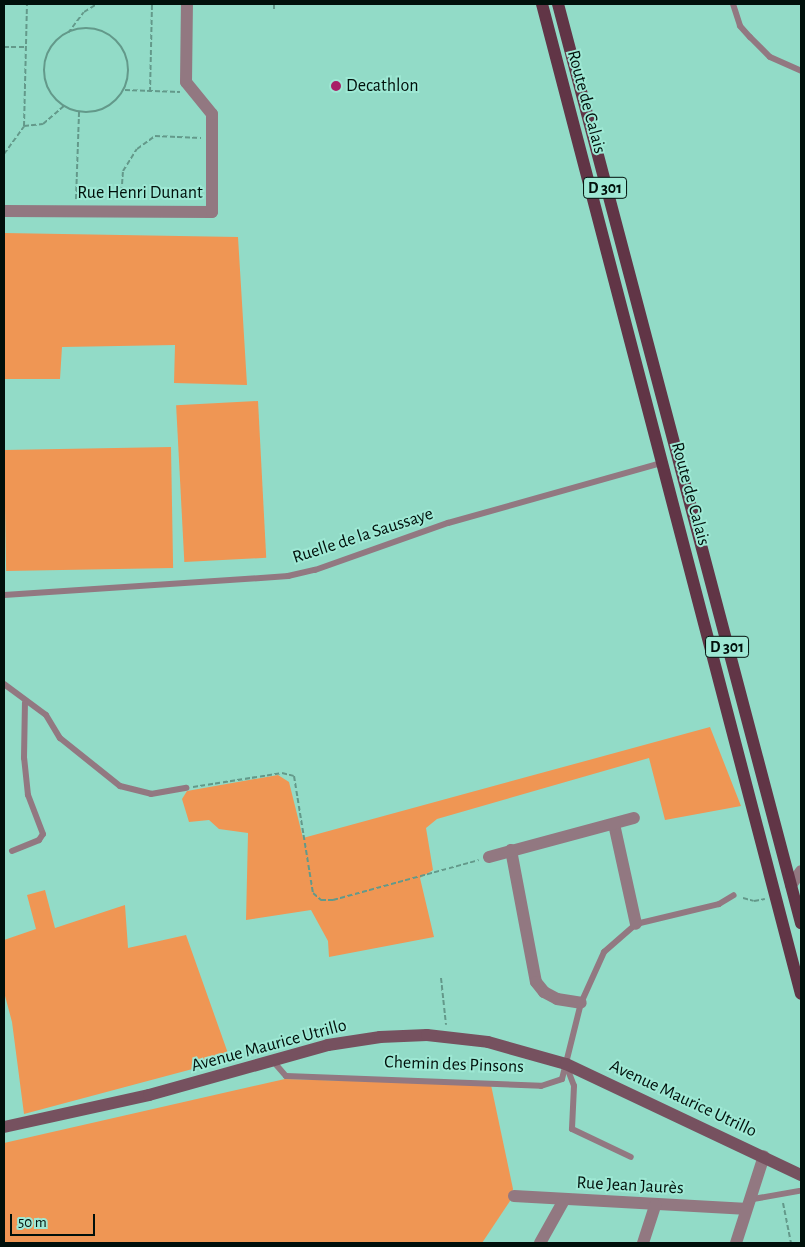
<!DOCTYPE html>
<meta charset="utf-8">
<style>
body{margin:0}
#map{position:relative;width:805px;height:1247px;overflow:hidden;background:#92dbc7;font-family:"Alegreya Sans",sans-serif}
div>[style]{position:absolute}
.green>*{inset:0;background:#ef9654;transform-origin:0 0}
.path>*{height:2px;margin-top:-1px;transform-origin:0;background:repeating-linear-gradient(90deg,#63998a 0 5px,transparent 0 7.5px)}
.path>.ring{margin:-1px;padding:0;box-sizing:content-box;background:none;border:2px solid #63998a;border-radius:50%}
.service>*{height:6px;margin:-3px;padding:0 3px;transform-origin:3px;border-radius:3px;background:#927881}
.minor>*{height:12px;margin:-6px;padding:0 6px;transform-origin:6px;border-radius:6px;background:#927881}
.secondary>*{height:12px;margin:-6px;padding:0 6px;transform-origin:6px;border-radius:6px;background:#76515f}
.primary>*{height:12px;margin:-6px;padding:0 6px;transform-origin:6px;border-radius:6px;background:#613546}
.dots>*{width:14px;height:14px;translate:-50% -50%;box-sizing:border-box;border:2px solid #9ee8d4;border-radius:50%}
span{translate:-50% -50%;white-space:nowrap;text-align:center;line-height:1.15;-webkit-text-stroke:4px #9ee8d4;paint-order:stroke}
.shield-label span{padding:1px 4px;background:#9ee8d4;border:1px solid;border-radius:4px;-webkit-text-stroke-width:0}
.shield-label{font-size:16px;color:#00100b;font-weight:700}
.poi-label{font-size:18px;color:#00100b}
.left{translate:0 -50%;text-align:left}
.street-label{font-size:18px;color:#00100b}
.frame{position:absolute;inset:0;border:5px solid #00100b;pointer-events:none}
.scale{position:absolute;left:10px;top:1214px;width:85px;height:22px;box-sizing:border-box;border:2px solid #00100b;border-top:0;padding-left:6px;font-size:15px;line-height:18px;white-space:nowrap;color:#00100b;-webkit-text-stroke:4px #9ee8d4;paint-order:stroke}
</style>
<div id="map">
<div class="green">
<div style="clip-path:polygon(4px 233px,238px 237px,247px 385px,174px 383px,175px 345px,62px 347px,60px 379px,4px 379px)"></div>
<div style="left:258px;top:401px;width:157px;height:82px;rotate:87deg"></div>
<div style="left:171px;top:447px;width:121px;height:167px;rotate:89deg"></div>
<div style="clip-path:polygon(710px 727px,741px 806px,665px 820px,649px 758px,437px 819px,426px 828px,433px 870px,420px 878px,434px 937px,329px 957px,328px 941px,311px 910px,246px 920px,248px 833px,219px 829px,209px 820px,189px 822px,182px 799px,187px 791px,278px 775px,289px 782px,303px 838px)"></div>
<div style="clip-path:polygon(45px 890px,55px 928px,125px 905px,128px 948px,186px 935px,230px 1059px,24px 1114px,12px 1022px,4px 992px,4px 940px,36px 929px,27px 895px)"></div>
<div style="clip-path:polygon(285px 1079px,491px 1085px,513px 1189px,510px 1201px,482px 1243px,4px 1243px,4px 1143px)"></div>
</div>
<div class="path">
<div style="left:274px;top:4px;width:7px;rotate:90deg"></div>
<div class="ring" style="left:44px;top:28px;width:82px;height:82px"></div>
<div style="left:68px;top:33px;width:26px;rotate:-53deg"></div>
<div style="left:84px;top:12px;width:15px;rotate:-32deg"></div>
<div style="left:4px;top:47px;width:22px"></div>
<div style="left:125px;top:90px;width:55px;rotate:2.1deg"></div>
<div style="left:150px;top:92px;width:88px;rotate:-88.7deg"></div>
<div style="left:24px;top:126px;width:19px;rotate:-6deg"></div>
<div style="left:43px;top:124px;width:28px;rotate:-41deg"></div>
<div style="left:4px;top:154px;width:34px;rotate:-54deg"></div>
<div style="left:24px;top:126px;width:122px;rotate:-88.6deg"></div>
<div style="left:76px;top:199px;width:87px;rotate:-88deg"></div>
<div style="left:121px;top:199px;width:28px;rotate:-86deg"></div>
<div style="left:123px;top:171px;width:26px;rotate:-58deg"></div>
<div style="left:137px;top:149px;width:22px;rotate:-36deg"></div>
<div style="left:155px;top:136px;width:46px;rotate:2.5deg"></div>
<div style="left:193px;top:787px;width:90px;rotate:-8.9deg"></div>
<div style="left:282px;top:773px;width:12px;rotate:14deg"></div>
<div style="left:294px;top:776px;width:119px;rotate:80.8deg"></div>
<div style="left:313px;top:893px;width:11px;rotate:41deg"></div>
<div style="left:321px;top:900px;width:12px"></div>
<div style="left:333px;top:900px;width:151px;rotate:-15.3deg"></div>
<div style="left:743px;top:898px;width:11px;rotate:15deg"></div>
<div style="left:754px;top:901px;width:11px;rotate:-10deg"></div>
<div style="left:441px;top:978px;width:47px;rotate:83.9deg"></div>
<div style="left:783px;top:1203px;width:41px;rotate:78.7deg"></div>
</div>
<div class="service">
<div style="left:733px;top:4px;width:23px;rotate:72deg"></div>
<div style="left:740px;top:26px;width:15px;rotate:48deg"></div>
<div style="left:750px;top:37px;width:28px;rotate:45deg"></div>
<div style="left:770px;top:57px;width:34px;rotate:24deg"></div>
<div style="left:4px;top:595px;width:285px;rotate:-3.8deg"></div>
<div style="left:288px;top:576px;width:28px;rotate:-13deg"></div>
<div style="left:315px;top:570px;width:141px;rotate:-19.5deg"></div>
<div style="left:448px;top:523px;width:222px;rotate:-15.7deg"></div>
<div style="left:4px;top:684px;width:52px;rotate:36.4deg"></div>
<div style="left:46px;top:715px;width:27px;rotate:59deg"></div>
<div style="left:60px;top:738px;width:77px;rotate:38.7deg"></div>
<div style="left:120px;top:786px;width:32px;rotate:14deg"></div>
<div style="left:151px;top:794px;width:36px;rotate:-10deg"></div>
<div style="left:12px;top:851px;width:29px;rotate:-22deg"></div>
<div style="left:39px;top:840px;width:7px;rotate:-56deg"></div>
<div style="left:43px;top:834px;width:42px;rotate:-111deg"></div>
<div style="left:28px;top:795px;width:37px;rotate:-96deg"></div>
<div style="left:24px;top:758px;width:55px;rotate:-89deg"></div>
<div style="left:272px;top:1060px;width:21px;rotate:49deg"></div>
<div style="left:286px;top:1076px;width:255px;rotate:2.2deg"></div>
<div style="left:541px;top:1086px;width:22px;rotate:-18deg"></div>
<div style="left:562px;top:1079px;width:78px;rotate:-76deg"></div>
<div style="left:581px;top:1003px;width:56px;rotate:-65.7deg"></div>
<div style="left:604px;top:952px;width:43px;rotate:-41.2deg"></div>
<div style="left:636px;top:924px;width:85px;rotate:-13.5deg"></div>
<div style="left:719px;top:904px;width:17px;rotate:-31deg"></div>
<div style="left:566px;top:1065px;width:22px;rotate:69deg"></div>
<div style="left:574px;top:1086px;width:43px;rotate:92.7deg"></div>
<div style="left:572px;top:1129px;width:65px;rotate:25.4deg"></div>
<div style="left:753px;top:1199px;width:47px;rotate:-9.9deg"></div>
</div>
<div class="minor">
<div style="left:4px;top:211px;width:208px;rotate:0.3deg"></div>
<div style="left:212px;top:212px;width:98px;rotate:-90deg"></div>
<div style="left:212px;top:114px;width:41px;rotate:-129.1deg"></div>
<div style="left:186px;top:82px;width:78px;rotate:-89.3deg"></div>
<div style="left:614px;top:824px;width:102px;rotate:77.6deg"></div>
<div style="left:511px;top:850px;width:134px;rotate:79.3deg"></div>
<div style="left:536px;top:982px;width:13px;rotate:51deg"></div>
<div style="left:544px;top:992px;width:15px;rotate:28deg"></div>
<div style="left:557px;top:999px;width:24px;rotate:9deg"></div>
<div style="left:489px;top:857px;width:150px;rotate:-15.1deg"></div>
<div style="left:791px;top:885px;width:17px;rotate:-54deg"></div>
<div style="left:514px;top:1196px;width:230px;rotate:3.2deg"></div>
<div style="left:540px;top:1243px;width:49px;rotate:-60.8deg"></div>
<div style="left:643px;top:1243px;width:40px;rotate:-72deg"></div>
<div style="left:736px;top:1243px;width:91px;rotate:-72.2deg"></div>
</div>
<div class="secondary">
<div style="left:4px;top:1127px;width:148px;rotate:-12.4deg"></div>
<div style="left:149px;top:1095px;width:186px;rotate:-15.6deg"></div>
<div style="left:328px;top:1045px;width:53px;rotate:-8.7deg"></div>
<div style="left:380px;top:1037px;width:47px;rotate:-2.4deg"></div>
<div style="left:427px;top:1035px;width:61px;rotate:6.5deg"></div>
<div style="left:488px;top:1042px;width:81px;rotate:15.8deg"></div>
<div style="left:566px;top:1064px;width:260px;rotate:25.3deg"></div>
</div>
<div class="primary">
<div style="left:542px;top:4px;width:1023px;rotate:75.34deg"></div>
<div style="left:558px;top:4px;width:951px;rotate:75.19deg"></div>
</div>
<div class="dots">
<div style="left:336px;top:86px;background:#a81f66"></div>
</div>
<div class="shield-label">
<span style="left:605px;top:188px">D 301</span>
<span style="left:727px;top:647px">D 301</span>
</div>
<div class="poi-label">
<span class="left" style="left:346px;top:86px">Decathlon</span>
</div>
<div class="street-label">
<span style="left:586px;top:102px;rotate:75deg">Route de Calais</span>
<span style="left:140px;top:193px">Rue Henri Dunant</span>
<span style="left:690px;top:494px;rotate:75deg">Route de Calais</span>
<span style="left:363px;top:536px;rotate:-18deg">Ruelle de la Saussaye</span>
<span style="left:269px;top:1046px;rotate:-15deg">Avenue Maurice Utrillo</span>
<span style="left:454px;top:1065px;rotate:2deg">Chemin des Pinsons</span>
<span style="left:683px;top:1099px;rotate:25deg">Avenue Maurice Utrillo</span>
<span style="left:630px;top:1186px;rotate:3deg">Rue Jean Jaurès</span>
</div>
<div class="frame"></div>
<div class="scale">50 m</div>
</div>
